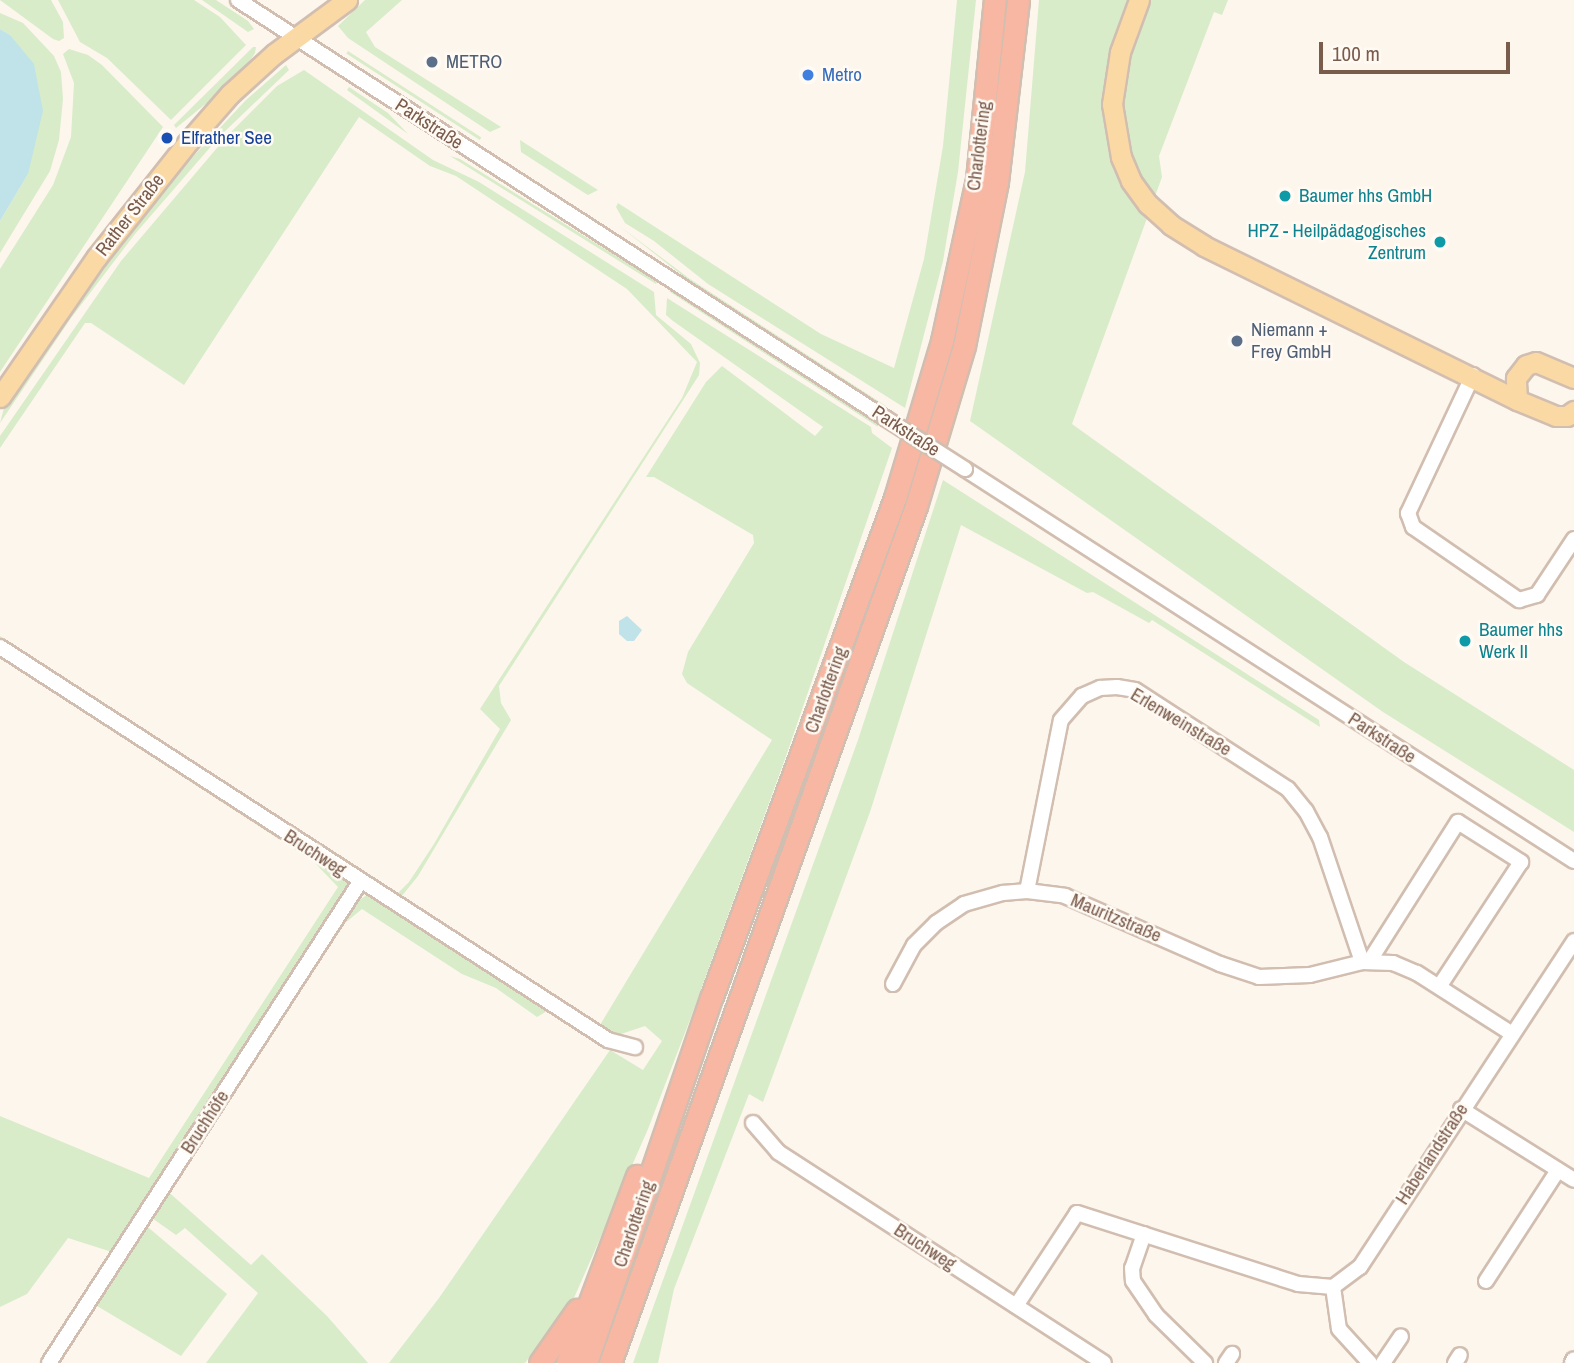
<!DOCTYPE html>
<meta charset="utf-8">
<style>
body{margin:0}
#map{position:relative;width:1574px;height:1363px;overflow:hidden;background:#fdf6ec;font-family:"Archivo Narrow",sans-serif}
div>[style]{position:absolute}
.green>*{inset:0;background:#d8ecc9;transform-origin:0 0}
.water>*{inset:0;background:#bfe3e8}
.roads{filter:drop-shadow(2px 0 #d1beb0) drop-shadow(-2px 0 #d1beb0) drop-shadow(0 2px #d1beb0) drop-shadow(0 -2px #d1beb0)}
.minor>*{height:14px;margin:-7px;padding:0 7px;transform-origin:7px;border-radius:7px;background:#fff}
.major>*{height:19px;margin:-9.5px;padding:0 9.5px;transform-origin:9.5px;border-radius:9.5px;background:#fbd9a5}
.highway>*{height:21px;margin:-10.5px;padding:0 10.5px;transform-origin:10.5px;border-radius:10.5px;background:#f7b7a3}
.bridges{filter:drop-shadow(2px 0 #d1beb0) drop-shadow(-2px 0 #d1beb0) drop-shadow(0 2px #d1beb0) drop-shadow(0 -2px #d1beb0)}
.minor-bridge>*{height:14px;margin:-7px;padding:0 7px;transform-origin:7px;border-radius:7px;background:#fff}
.dots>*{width:19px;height:19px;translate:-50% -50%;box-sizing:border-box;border:4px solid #fffaf3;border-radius:50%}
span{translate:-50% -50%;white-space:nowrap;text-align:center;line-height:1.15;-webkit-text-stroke:5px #fffaf3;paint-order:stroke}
.service-label{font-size:19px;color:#4e5e75}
.left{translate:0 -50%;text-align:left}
.shop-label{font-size:19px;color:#366cbe}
.street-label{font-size:19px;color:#7a5c4d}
.transit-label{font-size:19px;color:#164399}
.culture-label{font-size:19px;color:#0d838f}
.right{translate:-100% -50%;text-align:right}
.scale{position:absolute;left:1319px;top:42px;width:191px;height:32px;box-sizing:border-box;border:4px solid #7a5c4d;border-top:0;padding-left:9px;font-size:21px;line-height:24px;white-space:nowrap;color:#7a5c4d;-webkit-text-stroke:5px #fffaf3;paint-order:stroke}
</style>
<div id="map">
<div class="green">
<div style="clip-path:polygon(0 0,51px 0,63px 22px,64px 38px,59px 41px,53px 39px)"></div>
<div style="clip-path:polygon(58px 0,194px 0,220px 17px,246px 45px,171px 120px,107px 58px,80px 42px)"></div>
<div style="clip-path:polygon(202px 0,216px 0,248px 21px,254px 29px,248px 32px)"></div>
<div style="clip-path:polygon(365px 0,402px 0,366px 32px,375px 47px,501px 127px,490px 132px,348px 38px,338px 26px)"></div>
<div style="clip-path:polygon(957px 0,976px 0,958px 172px,943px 261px,905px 408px,708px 284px,654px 241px,625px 223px,616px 207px,618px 203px,821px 334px,894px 368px,924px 259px,943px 146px)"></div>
<div style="clip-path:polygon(1039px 0,1228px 0,1222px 15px,1214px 12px,1159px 156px,1162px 177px,1072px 424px,1404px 662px,1574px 770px,1574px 832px,1383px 712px,970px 421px,1025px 172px)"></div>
<div style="clip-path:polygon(0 13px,23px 23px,54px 56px,61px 72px,63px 99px,59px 140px,50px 171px,0 253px,0 221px,28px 174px,10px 35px,0 29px)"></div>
<div style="clip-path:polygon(253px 47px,256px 47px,255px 53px,251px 59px,208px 102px,176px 128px,174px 125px)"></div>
<div style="clip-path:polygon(69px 49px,88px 55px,102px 65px,163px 127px,0 372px,0 269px,53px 185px,71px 137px,74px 83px,63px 54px)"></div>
<div style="left:348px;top:51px;width:159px;height:3px;rotate:33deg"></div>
<div style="clip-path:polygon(286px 65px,289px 70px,220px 136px,135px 234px,71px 318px,0 423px,4px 408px,127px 236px,186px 164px,246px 100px)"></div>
<div style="clip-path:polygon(304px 70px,433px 160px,479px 182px,654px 292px,656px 315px,691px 344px,700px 363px,699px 375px,685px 397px,499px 686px,501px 703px,511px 720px,418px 876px,401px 897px,388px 894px,0 640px,0 636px,397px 894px,409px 882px,434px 844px,500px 729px,480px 709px,682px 398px,697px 362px,627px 289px,456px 176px,430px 166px,359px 117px,184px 385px,91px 323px,85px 323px,0 448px,0 436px,121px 261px,228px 135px,277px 86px)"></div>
<div style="clip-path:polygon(349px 87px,388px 113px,408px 134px,347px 90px)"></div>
<div style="clip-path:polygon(520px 140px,598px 190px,588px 195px,583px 192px,521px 152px)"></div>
<div style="clip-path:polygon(450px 156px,460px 159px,657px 281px,656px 284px)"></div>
<div style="clip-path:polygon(618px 225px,690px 279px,886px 406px,885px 408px,692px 283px)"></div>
<div style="left:671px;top:289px;width:248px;height:3px;rotate:33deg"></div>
<div style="clip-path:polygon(667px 298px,871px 427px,872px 433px,892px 448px,785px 759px,691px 1017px,648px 1129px,574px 1298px,525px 1363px,389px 1363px,439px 1298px,610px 1050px,643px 1070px,662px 1041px,645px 1026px,615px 1036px,604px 1032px,600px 1025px,772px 740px,687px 683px,682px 674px,688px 652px,754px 543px,753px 535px,654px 477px,646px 477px,706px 382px,722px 366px,815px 436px,823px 427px,673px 321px,666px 315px)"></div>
<div style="clip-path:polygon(943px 480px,1319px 720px,1320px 727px,1152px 620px,1149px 623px,1093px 592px,1087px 593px,961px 525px,870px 812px,763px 1102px,749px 1094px,674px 1289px,658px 1363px,633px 1363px,858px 740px)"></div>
<div style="clip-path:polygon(0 653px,348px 880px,350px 892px,112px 1252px,68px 1238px,27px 1294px,0 1307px,0 1116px,149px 1178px,338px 887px,314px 862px,0 658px)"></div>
<div style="clip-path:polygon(367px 895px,387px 903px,547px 1011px,537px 1017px,496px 988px,462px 974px,362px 909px,345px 923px,186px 1164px,172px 1176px,350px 906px)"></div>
<div style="clip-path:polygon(164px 1188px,251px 1265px,262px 1254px,327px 1316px,368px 1363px,206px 1363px,258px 1293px,185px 1228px,176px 1235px,149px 1216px)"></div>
<div style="clip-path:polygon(143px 1223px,227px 1294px,181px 1356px,92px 1303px)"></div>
</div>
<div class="water">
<div style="clip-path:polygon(0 29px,10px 35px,34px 64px,43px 111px,28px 174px,0 221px)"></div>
<div style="clip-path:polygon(627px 616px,642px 630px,634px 641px,627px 641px,619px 634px,619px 621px)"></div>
</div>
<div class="roads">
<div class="minor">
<div style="left:238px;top:0;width:770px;rotate:32.86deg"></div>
<div style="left:1473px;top:375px;width:153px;rotate:115.2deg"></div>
<div style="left:1408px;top:513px;width:15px;rotate:70deg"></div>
<div style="left:1413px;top:527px;width:129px;rotate:34.6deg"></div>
<div style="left:1519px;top:600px;width:19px;rotate:-16deg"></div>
<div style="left:1537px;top:595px;width:67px;rotate:-56.5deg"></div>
<div style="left:965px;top:469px;width:724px;rotate:32.77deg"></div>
<div style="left:0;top:647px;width:724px;rotate:32.88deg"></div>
<div style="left:608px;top:1040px;width:28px;rotate:15deg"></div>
<div style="left:1027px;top:891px;width:174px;rotate:-78.8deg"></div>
<div style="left:1061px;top:720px;width:32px;rotate:-49deg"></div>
<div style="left:1082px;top:696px;width:20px;rotate:-24deg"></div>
<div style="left:1100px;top:688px;width:17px;rotate:-3deg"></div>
<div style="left:1117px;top:687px;width:18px;rotate:9deg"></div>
<div style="left:1135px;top:690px;width:182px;rotate:32.9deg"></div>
<div style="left:1288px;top:789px;width:28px;rotate:51deg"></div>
<div style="left:1306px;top:811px;width:30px;rotate:62deg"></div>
<div style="left:1320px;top:837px;width:132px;rotate:71.4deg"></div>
<div style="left:1369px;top:962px;width:166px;rotate:-57.6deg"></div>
<div style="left:1458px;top:822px;width:75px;rotate:32.4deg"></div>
<div style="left:1521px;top:862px;width:149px;rotate:123.3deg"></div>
<div style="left:893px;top:984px;width:44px;rotate:-61.7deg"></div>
<div style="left:914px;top:945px;width:31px;rotate:-45deg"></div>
<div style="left:936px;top:923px;width:34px;rotate:-34deg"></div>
<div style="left:964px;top:904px;width:41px;rotate:-15.8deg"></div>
<div style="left:1003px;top:893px;width:24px;rotate:-5deg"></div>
<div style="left:1027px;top:891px;width:38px;rotate:7deg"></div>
<div style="left:1065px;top:896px;width:169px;rotate:23.7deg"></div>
<div style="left:1220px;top:964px;width:41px;rotate:18.4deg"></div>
<div style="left:1259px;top:977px;width:51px;rotate:-2.2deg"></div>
<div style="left:1310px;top:975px;width:54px;rotate:-14deg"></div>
<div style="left:1362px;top:962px;width:31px;rotate:2deg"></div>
<div style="left:1393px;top:963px;width:26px;rotate:23deg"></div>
<div style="left:1417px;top:973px;width:112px;rotate:32.6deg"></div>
<div style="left:1461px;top:1109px;width:133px;rotate:32.1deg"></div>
<div style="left:753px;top:1123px;width:38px;rotate:49deg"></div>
<div style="left:778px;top:1152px;width:388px;rotate:32.9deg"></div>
<div style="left:1144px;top:1234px;width:36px;rotate:109deg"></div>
<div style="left:1132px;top:1268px;width:13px;rotate:86deg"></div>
<div style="left:1133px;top:1281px;width:41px;rotate:55.9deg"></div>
<div style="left:1156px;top:1315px;width:69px;rotate:44.4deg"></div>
<div style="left:1486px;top:1281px;width:132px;rotate:-57deg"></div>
<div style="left:1333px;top:1287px;width:34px;rotate:-37deg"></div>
<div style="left:1360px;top:1267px;width:390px;rotate:-56.7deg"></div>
<div style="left:1333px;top:1287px;width:42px;rotate:81.9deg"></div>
<div style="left:1339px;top:1329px;width:46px;rotate:47.6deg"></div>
<div style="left:1016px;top:1306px;width:111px;rotate:-56.7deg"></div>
<div style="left:1077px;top:1213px;width:232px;rotate:17.8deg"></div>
<div style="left:1298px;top:1284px;width:35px;rotate:5deg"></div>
<div style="left:49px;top:1363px;width:573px;rotate:-57.11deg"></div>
<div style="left:1226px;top:1363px;width:11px;rotate:-56deg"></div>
<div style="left:1383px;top:1363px;width:32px;rotate:-56deg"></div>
<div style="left:1455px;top:1363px;width:9px;rotate:-58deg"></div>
<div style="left:1572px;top:1363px;width:4px;rotate:-63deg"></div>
</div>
<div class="major">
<div style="left:1139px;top:0;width:55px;rotate:110.1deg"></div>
<div style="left:1120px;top:52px;width:53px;rotate:98.7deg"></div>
<div style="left:1112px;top:104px;width:54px;rotate:80.4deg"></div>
<div style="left:1121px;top:157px;width:26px;rotate:67deg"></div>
<div style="left:1131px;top:181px;width:29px;rotate:54deg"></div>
<div style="left:1148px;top:204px;width:31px;rotate:42deg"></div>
<div style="left:1171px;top:225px;width:39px;rotate:32deg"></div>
<div style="left:1204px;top:246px;width:349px;rotate:26.2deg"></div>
<div style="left:1517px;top:400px;width:42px;rotate:22.3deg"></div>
<div style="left:1556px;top:416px;width:11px"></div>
<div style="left:1567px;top:416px;width:9px;rotate:-36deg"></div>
<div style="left:0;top:397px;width:169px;rotate:-55.4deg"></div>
<div style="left:96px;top:258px;width:148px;rotate:-51.6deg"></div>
<div style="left:188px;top:142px;width:64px;rotate:-48.8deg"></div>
<div style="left:230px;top:94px;width:59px;rotate:-42.3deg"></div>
<div style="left:274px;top:54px;width:91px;rotate:-36.5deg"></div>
<div style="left:1517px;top:400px;width:22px;rotate:-93deg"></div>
<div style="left:1516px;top:378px;width:16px;rotate:-52deg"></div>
<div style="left:1526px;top:365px;width:10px;rotate:-17deg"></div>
<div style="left:1536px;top:362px;width:41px;rotate:22.8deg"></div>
</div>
<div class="highway">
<div style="left:540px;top:1363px;width:65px;rotate:-55.1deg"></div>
<div style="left:567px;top:1363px;width:200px;rotate:-69.5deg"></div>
<div style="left:586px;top:1363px;width:388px;rotate:-71.1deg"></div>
<div style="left:712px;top:996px;width:531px;rotate:-69.82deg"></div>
<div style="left:895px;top:498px;width:164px;rotate:-73.3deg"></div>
<div style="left:942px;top:341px;width:166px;rotate:-77.8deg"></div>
<div style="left:977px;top:179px;width:180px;rotate:-84.3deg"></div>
<div style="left:610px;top:1363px;width:910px;rotate:-70.35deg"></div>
<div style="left:916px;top:506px;width:167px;rotate:-73.3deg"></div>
<div style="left:964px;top:346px;width:167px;rotate:-78.6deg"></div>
<div style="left:997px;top:182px;width:183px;rotate:-83.4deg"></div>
</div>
</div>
<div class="bridges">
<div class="minor-bridge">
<div style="left:885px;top:418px;width:95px;rotate:32.5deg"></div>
</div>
</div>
<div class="dots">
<div style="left:432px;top:62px;background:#5c6f8a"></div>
<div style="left:808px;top:75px;background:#3f7fe0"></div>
<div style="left:167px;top:138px;background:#1a4fb4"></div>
<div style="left:1285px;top:196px;background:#0f9aa8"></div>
<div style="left:1440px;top:242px;background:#0f9aa8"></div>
<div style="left:1237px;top:341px;background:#5c6f8a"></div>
<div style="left:1465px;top:641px;background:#0f9aa8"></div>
</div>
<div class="service-label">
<span class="left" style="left:446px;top:62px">METRO</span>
<span class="left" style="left:1251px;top:341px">Niemann +<br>Frey GmbH</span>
</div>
<div class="shop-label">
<span class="left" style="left:822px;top:75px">Metro</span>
</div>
<div class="street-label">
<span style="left:429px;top:124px;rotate:33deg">Parkstraße</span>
<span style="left:979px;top:146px;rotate:-83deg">Charlottering</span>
<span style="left:130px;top:215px;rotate:-52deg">Rather Straße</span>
<span style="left:906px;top:431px;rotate:33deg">Parkstraße</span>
<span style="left:826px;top:690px;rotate:-70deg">Charlottering</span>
<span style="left:1181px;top:722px;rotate:31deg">Erlenweinstraße</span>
<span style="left:1382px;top:738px;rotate:33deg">Parkstraße</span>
<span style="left:315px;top:853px;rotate:33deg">Bruchweg</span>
<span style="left:1116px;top:918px;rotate:23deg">Mauritzstraße</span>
<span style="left:205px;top:1122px;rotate:-57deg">Bruchhöfe</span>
<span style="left:1432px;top:1154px;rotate:-57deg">Haberlandstraße</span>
<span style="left:634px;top:1224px;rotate:-71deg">Charlottering</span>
<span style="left:925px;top:1247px;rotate:33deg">Bruchweg</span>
</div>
<div class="transit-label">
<span class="left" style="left:181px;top:138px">Elfrather See</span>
</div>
<div class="culture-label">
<span class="left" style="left:1299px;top:196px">Baumer hhs GmbH</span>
<span class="right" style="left:1426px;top:242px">HPZ - Heilpädagogisches<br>Zentrum</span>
<span class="left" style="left:1479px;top:641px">Baumer hhs<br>Werk II</span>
</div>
<div class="scale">100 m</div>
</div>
